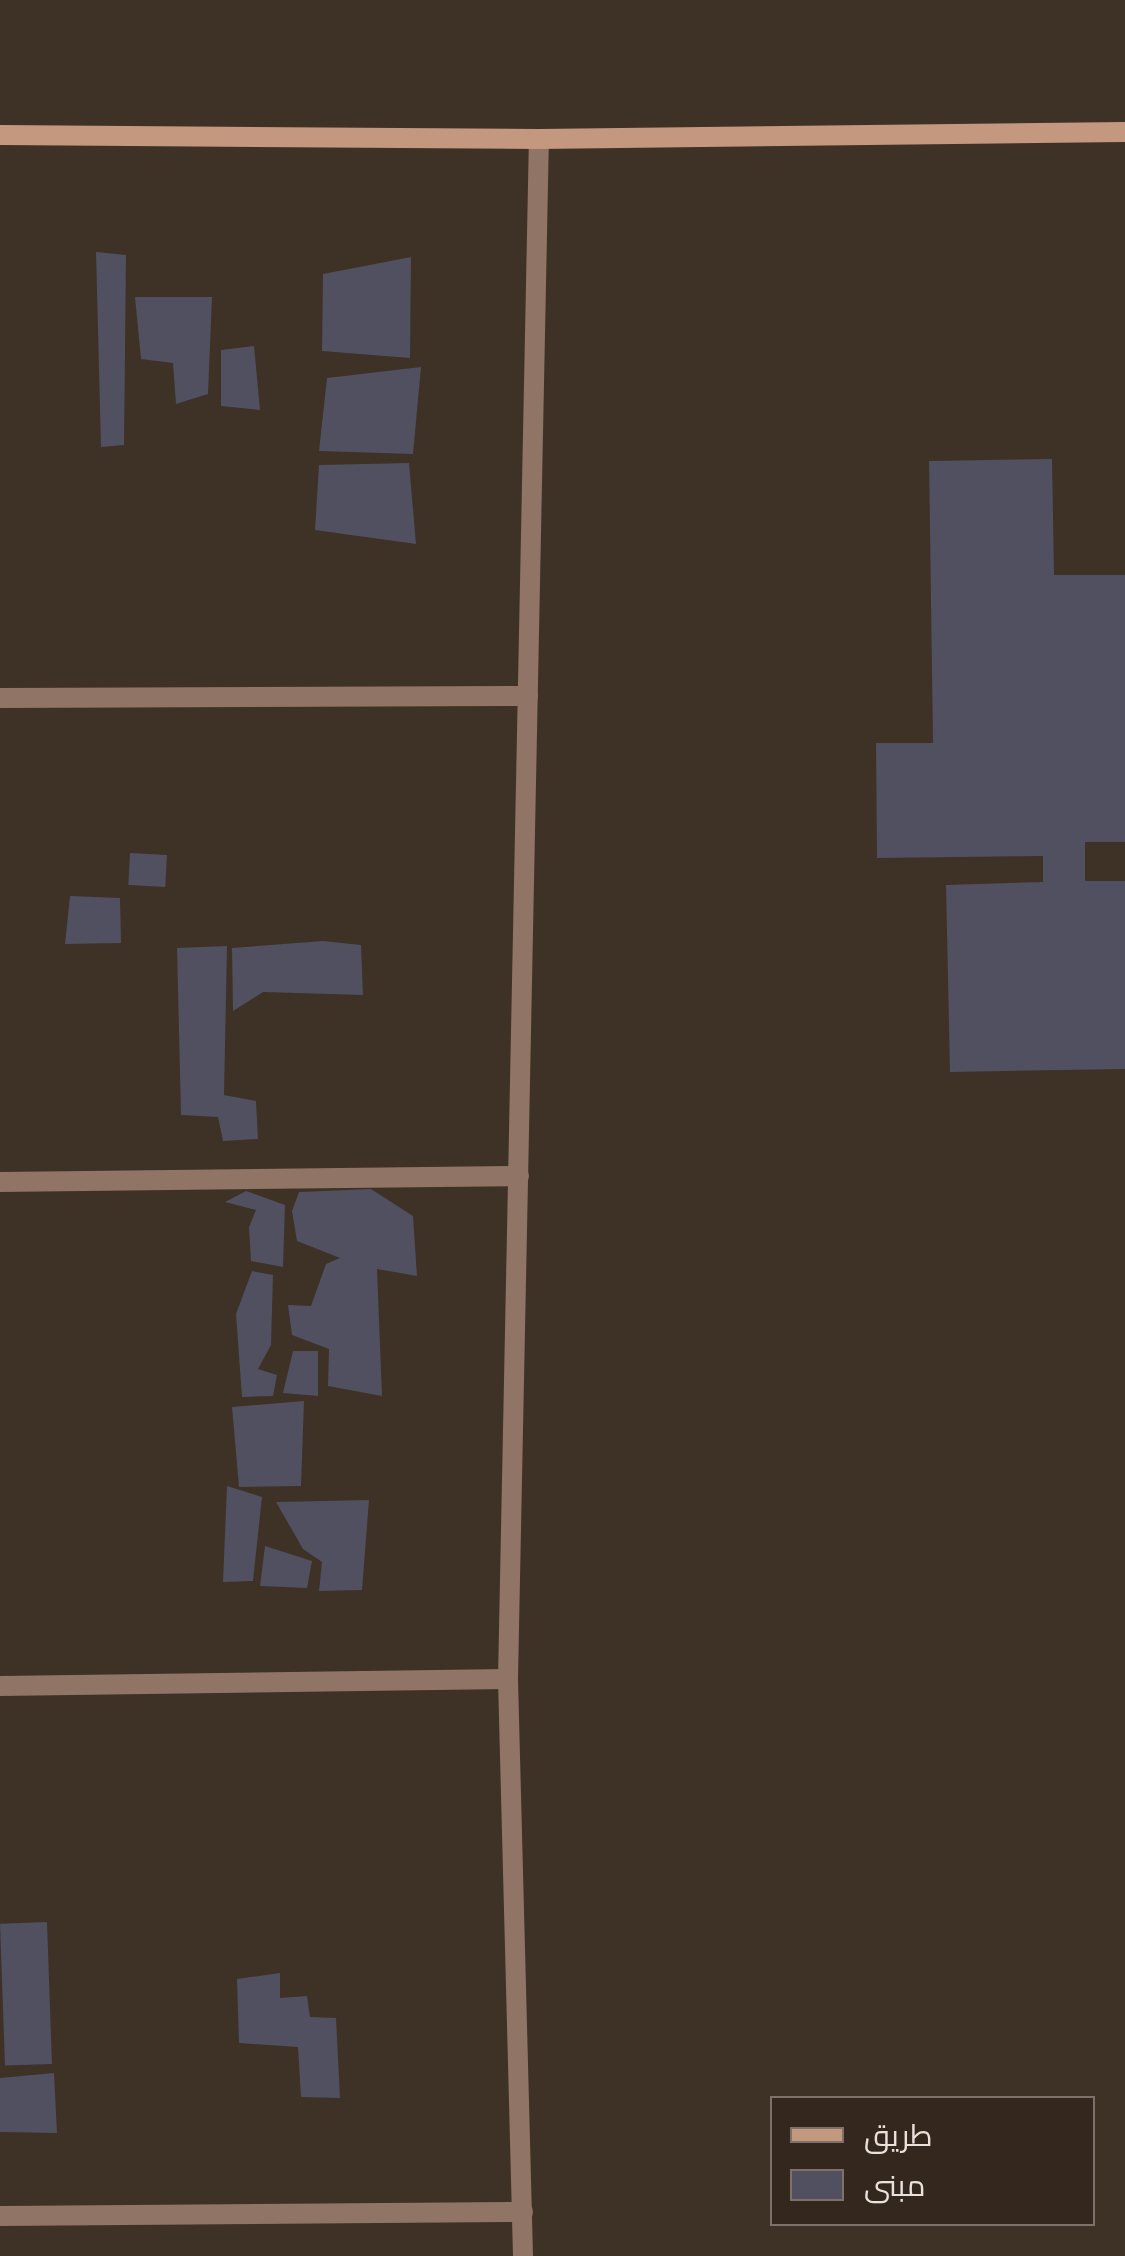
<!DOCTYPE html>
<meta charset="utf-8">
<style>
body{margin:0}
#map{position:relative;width:1125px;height:2256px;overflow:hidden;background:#3e3126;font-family:Commissioner,Cairo,sans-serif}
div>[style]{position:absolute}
.building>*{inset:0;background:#505060;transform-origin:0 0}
.street>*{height:20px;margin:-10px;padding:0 10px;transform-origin:10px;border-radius:10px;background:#907465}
.secondary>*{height:20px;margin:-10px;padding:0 10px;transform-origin:10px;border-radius:10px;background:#c4977f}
span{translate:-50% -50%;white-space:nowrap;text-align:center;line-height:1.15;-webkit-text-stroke:9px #34271d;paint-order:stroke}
.legend{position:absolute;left:770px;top:2096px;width:325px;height:130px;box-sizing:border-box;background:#34271d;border:2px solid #7d7169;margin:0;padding:12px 18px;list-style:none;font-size:30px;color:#eae1da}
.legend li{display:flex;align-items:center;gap:20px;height:50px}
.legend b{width:50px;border:2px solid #7d7169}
</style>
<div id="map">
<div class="building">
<div style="clip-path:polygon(96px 252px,126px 255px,124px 445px,101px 447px)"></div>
<div style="clip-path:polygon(411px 257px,410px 358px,322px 351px,323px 274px)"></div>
<div style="clip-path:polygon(135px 297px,212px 297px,208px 394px,176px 404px,173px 363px,141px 359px)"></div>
<div style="clip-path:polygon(254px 346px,260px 410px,221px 406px,221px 350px)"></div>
<div style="clip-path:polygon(421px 367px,413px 454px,319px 451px,327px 378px)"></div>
<div style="clip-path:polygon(1052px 459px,1054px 575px,1125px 575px,1125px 842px,1085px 842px,1085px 881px,1125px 881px,1125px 1069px,950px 1072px,946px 885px,1043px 882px,1043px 856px,877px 858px,876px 743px,933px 743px,929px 461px)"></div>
<div style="clip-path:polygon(409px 463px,416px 544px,315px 530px,319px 465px)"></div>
<div style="left:130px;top:853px;width:37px;height:32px;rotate:3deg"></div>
<div style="clip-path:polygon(70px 896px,120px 898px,121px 943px,65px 944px)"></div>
<div style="clip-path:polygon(323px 941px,361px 945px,363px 995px,263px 992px,233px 1011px,232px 948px)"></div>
<div style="clip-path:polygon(227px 946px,224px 1095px,256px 1101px,258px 1139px,223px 1141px,218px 1117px,181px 1115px,177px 948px)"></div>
<div style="clip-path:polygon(371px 1189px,413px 1216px,417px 1276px,377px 1269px,382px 1396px,328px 1386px,329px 1349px,292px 1335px,288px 1305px,311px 1306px,326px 1264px,340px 1258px,297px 1241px,292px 1211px,299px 1192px)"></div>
<div style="clip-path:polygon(246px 1191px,285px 1205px,283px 1267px,251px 1261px,249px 1227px,256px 1210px,225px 1202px)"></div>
<div style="clip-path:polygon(252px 1271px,273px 1275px,271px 1345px,258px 1369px,277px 1375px,273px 1396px,242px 1397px,236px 1314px)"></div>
<div style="clip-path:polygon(293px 1351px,318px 1351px,318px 1396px,283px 1393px)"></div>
<div style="clip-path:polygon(304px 1401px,301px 1486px,239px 1487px,232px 1407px)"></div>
<div style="clip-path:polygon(227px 1486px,262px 1497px,253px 1581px,223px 1582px)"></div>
<div style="clip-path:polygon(369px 1500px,362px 1590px,319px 1591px,322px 1562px,303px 1549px,276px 1502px)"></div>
<div style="clip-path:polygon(265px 1546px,312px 1561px,307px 1588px,260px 1586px)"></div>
<div style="left:47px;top:1922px;width:142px;height:47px;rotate:88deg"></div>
<div style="clip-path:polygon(280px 1973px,280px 1998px,307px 1996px,310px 2017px,336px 2018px,340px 2098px,301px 2097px,298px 2047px,239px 2043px,237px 1979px)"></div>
<div style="clip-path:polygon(54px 2073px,57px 2133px,0 2132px,0 2078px)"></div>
</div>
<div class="street">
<div style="left:0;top:698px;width:528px;rotate:-0.22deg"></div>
<div style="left:0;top:1182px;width:519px;rotate:-0.66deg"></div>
<div style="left:0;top:1686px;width:508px;rotate:-0.79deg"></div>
<div style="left:0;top:2216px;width:523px;rotate:-0.44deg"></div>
<div style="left:523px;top:2256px;width:577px;rotate:-91.49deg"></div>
<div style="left:508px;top:1679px;width:1540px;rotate:-88.85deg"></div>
</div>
<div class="secondary">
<div style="left:0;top:135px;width:539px;rotate:0.43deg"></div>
<div style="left:539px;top:139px;width:586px;rotate:-0.68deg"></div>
</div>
<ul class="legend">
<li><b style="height:12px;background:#c4977f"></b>طريق</li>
<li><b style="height:28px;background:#505060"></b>مبنى</li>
</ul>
</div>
